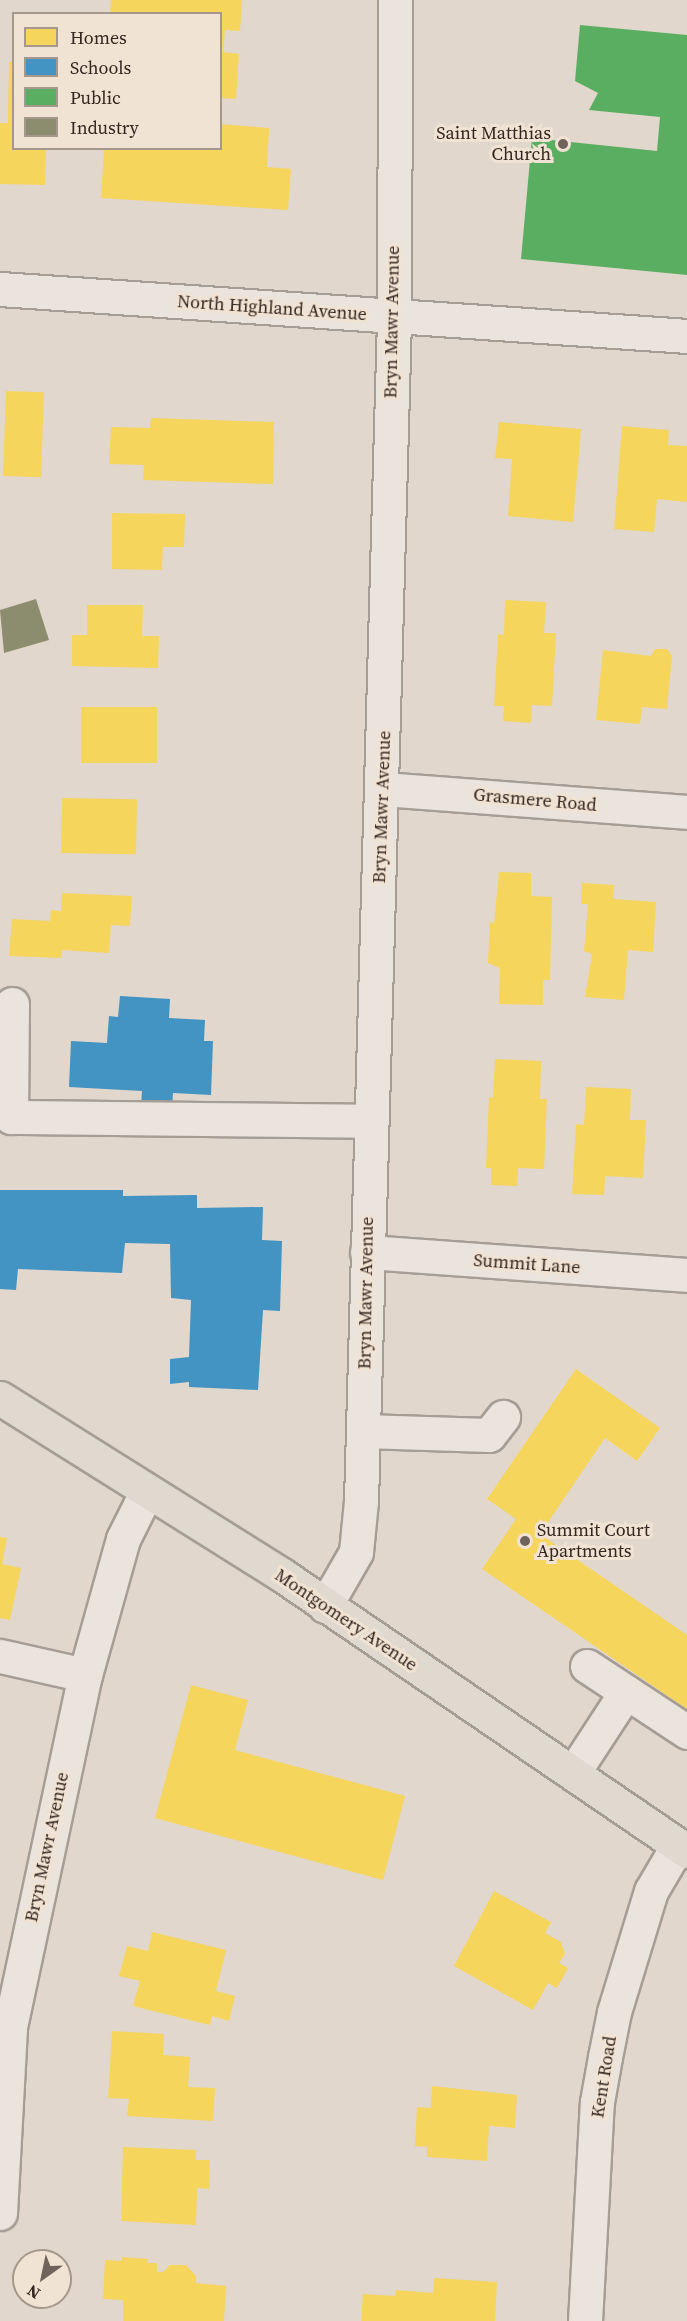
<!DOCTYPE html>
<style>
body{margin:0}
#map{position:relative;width:687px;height:2321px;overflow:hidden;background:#e1d7cc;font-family:"Source Serif 4",serif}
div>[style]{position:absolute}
.homes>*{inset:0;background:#f6d55c;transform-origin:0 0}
.schools>*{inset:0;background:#4393c3}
.public>*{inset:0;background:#5aae61}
.industry>*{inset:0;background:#8c8c6e}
.roads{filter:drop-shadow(2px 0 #a69d95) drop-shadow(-2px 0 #a69d95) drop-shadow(0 2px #a69d95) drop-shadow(0 -2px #a69d95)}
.minor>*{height:33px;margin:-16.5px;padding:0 16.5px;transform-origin:16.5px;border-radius:16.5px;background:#eae4dd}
.major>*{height:33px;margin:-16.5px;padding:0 16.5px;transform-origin:16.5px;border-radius:16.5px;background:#e0d9cf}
.dots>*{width:16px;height:16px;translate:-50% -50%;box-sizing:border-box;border:3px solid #f1e3d3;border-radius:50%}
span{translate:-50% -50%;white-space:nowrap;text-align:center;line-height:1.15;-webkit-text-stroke:6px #f1e3d3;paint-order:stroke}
.poi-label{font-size:18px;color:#33251f}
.right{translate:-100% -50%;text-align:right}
.left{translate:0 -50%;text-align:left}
.street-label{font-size:18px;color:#33251f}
.legend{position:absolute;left:12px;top:12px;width:210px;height:138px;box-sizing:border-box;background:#f1e3d3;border:2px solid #a5978b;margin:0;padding:8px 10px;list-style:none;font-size:18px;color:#33251f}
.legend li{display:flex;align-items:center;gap:12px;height:30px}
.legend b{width:30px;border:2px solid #a5978b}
.north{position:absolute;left:12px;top:2249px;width:60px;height:60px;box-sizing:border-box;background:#f1e3d3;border:2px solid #a5978b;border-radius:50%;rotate:213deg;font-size:16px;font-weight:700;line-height:24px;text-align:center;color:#33251f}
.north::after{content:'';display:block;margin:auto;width:21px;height:27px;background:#70635c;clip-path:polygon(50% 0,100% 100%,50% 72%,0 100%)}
</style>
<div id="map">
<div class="homes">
<div style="clip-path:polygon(111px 0,242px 0,240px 31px,225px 30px,223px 52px,239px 54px,236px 99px,220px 98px,220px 14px,110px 14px)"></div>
<div style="clip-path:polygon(9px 62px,14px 62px,14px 148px,46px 148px,45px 185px,0 184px,0 123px,8px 123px)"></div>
<div style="clip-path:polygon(220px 124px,269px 128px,267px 167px,291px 169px,288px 210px,101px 198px,104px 148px,220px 148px)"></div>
<div style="left:6px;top:391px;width:38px;height:85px;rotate:2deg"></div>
<div style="clip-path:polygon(151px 418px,274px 422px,273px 484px,143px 480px,144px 465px,109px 464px,111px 427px,150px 428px)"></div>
<div style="clip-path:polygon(499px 422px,581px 429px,573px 522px,508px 516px,512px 459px,495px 458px)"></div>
<div style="clip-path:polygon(622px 426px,669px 430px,668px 445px,687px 446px,687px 502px,657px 499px,654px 532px,614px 529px)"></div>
<div style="clip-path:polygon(112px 513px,185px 514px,184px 547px,163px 547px,162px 570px,112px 569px)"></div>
<div style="clip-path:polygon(505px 600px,546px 602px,544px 633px,556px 633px,552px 706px,532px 705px,531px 723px,503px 721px,504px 706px,494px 706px,498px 634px,504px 635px)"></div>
<div style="clip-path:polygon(87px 605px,143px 605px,142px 636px,159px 636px,158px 668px,72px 666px,72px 635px,87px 635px)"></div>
<div style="clip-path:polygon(655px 649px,667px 649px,672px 656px,667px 709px,642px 707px,640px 724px,596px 720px,603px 650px,651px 656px)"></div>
<div style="left:81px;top:707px;width:76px;height:56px"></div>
<div style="left:62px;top:798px;width:75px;height:55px;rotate:1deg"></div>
<div style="clip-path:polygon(499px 872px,531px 873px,531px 896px,552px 897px,550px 980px,543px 980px,543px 1005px,499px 1004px,500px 968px,488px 963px,490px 922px,494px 924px)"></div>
<div style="clip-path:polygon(582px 883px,614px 885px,613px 899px,656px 902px,653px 952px,628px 950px,624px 1000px,585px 997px,592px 954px,584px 951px,588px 904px,581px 904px)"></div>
<div style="clip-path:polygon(62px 893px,132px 896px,130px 926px,111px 925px,109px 953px,62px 950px,61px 958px,9px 956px,12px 919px,50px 921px,51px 910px,61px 911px)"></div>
<div style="clip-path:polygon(495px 1059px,541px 1061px,540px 1099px,547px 1099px,544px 1169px,518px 1168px,517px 1186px,491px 1185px,491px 1168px,486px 1168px,489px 1097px,493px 1098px)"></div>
<div style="clip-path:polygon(586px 1087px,631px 1089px,630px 1120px,646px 1120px,643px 1178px,605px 1176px,604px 1195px,572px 1194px,576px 1124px,584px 1125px)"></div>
<div style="clip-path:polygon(576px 1369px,660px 1428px,637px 1461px,605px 1438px,540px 1534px,687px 1635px,687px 1709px,482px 1569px,516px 1519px,487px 1499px)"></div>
<div style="clip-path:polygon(0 1537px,7px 1538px,2px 1564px,21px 1568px,10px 1620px,0 1618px)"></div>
<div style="clip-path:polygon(191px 1685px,248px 1700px,235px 1750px,405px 1796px,383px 1880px,155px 1818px)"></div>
<div style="clip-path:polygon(494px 1891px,551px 1922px,545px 1933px,561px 1942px,565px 1954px,559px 1963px,568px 1968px,557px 1988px,548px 1983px,533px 2010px,454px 1966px)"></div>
<div style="clip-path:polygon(152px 1932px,226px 1950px,216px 1991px,235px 1996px,229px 2021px,212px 2016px,210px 2025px,133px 2006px,140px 1981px,119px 1976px,127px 1946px,148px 1951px)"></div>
<div style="clip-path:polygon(112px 2031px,164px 2034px,163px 2055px,190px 2057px,188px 2087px,215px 2088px,213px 2121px,127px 2116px,129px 2099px,108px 2098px)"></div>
<div style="clip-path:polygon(432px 2086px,517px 2095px,515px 2128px,489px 2126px,487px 2161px,427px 2157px,427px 2147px,415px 2146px,417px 2107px,431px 2108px)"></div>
<div style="clip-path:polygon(123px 2147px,196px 2150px,196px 2160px,210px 2160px,209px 2189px,197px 2188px,196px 2225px,121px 2221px)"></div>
<div style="clip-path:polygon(122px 2257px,148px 2259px,147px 2263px,157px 2263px,157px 2272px,163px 2272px,170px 2265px,186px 2265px,196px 2276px,196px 2283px,226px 2286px,224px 2321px,123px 2321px,123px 2300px,103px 2299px,105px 2260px,122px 2261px)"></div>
<div style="clip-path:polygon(434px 2278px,497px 2282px,495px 2321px,361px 2321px,363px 2294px,395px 2296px,396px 2290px,433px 2293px)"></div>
</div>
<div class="schools">
<div style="clip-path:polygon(120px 996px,170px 999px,169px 1018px,205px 1020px,204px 1041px,213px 1041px,211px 1095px,173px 1093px,172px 1107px,141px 1106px,142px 1091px,69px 1087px,71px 1041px,107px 1043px,109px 1016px,118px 1017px)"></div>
<div style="clip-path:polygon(0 1190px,123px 1190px,123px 1196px,197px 1195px,197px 1208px,263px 1207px,262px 1240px,282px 1241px,280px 1311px,263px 1310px,258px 1390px,189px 1387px,189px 1382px,170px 1384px,170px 1359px,189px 1357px,191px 1300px,171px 1298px,170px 1244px,125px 1243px,122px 1273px,18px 1269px,16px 1290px,0 1289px)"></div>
</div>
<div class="public">
<div style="clip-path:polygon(580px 25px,687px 35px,687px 275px,521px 259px,532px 138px,657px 151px,660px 117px,589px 110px,598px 93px,575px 81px)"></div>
</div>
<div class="industry">
<div style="clip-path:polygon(36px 599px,49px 640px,4px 653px,0 610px)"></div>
</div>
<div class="roads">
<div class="minor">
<div style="left:0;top:289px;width:689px;rotate:3.91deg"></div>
<div style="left:383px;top:789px;width:305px;rotate:4.3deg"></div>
<div style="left:12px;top:1004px;width:113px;rotate:90.5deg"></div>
<div style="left:11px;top:1117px;width:360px;rotate:0.6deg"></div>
<div style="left:367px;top:1252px;width:321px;rotate:4.1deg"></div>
<div style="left:363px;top:1431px;width:126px;rotate:1.8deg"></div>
<div style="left:489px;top:1435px;width:23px;rotate:-52deg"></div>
<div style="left:325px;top:1606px;width:62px;rotate:-60.1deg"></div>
<div style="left:356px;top:1552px;width:51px;rotate:-84.4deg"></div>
<div style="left:361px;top:1501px;width:1184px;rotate:-88.4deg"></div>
<div style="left:394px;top:317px;width:317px;rotate:-89.8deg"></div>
<div style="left:0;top:1656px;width:87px;rotate:12.6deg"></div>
<div style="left:587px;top:1666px;width:120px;rotate:33.4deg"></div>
<div style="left:573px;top:1773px;width:97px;rotate:-56.8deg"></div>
<div style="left:0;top:2213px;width:186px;rotate:-86.9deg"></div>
<div style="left:10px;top:2027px;width:360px;rotate:-78deg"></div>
<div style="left:85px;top:1675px;width:141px;rotate:-74.4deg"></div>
<div style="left:123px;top:1539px;width:54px;rotate:-63.4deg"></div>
<div style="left:585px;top:2321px;width:219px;rotate:-86.9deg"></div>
<div style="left:597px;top:2102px;width:46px;rotate:-79.9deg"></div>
<div style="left:605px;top:2057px;width:46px;rotate:-78.7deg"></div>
<div style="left:614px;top:2012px;width:127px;rotate:-73deg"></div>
<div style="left:651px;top:1891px;width:53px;rotate:-59.6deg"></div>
</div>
<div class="major">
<div style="left:0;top:1398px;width:333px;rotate:32.1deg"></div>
<div style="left:282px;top:1575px;width:490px;rotate:34.3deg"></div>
</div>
</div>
<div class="dots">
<div style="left:563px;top:144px;background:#70635c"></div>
<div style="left:525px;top:1541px;background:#70635c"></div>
</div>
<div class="poi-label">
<span class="right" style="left:551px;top:144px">Saint Matthias<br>Church</span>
<span class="left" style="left:537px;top:1541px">Summit Court<br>Apartments</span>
</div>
<div class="street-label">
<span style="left:272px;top:308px;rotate:4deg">North Highland Avenue</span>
<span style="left:392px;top:322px;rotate:-89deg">Bryn Mawr Avenue</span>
<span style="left:535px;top:800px;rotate:5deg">Grasmere Road</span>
<span style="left:382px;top:807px;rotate:-88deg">Bryn Mawr Avenue</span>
<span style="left:527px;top:1264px;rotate:4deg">Summit Lane</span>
<span style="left:366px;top:1293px;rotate:-89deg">Bryn Mawr Avenue</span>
<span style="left:346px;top:1620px;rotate:34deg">Montgomery Avenue</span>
<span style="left:47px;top:1847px;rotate:-78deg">Bryn Mawr Avenue</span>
<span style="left:604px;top:2077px;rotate:-81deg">Kent Road</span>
</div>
<ul class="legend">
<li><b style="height:16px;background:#f6d55c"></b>Homes</li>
<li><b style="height:16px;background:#4393c3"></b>Schools</li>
<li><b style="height:16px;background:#5aae61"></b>Public</li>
<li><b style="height:16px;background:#8c8c6e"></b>Industry</li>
</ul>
<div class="north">N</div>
</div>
